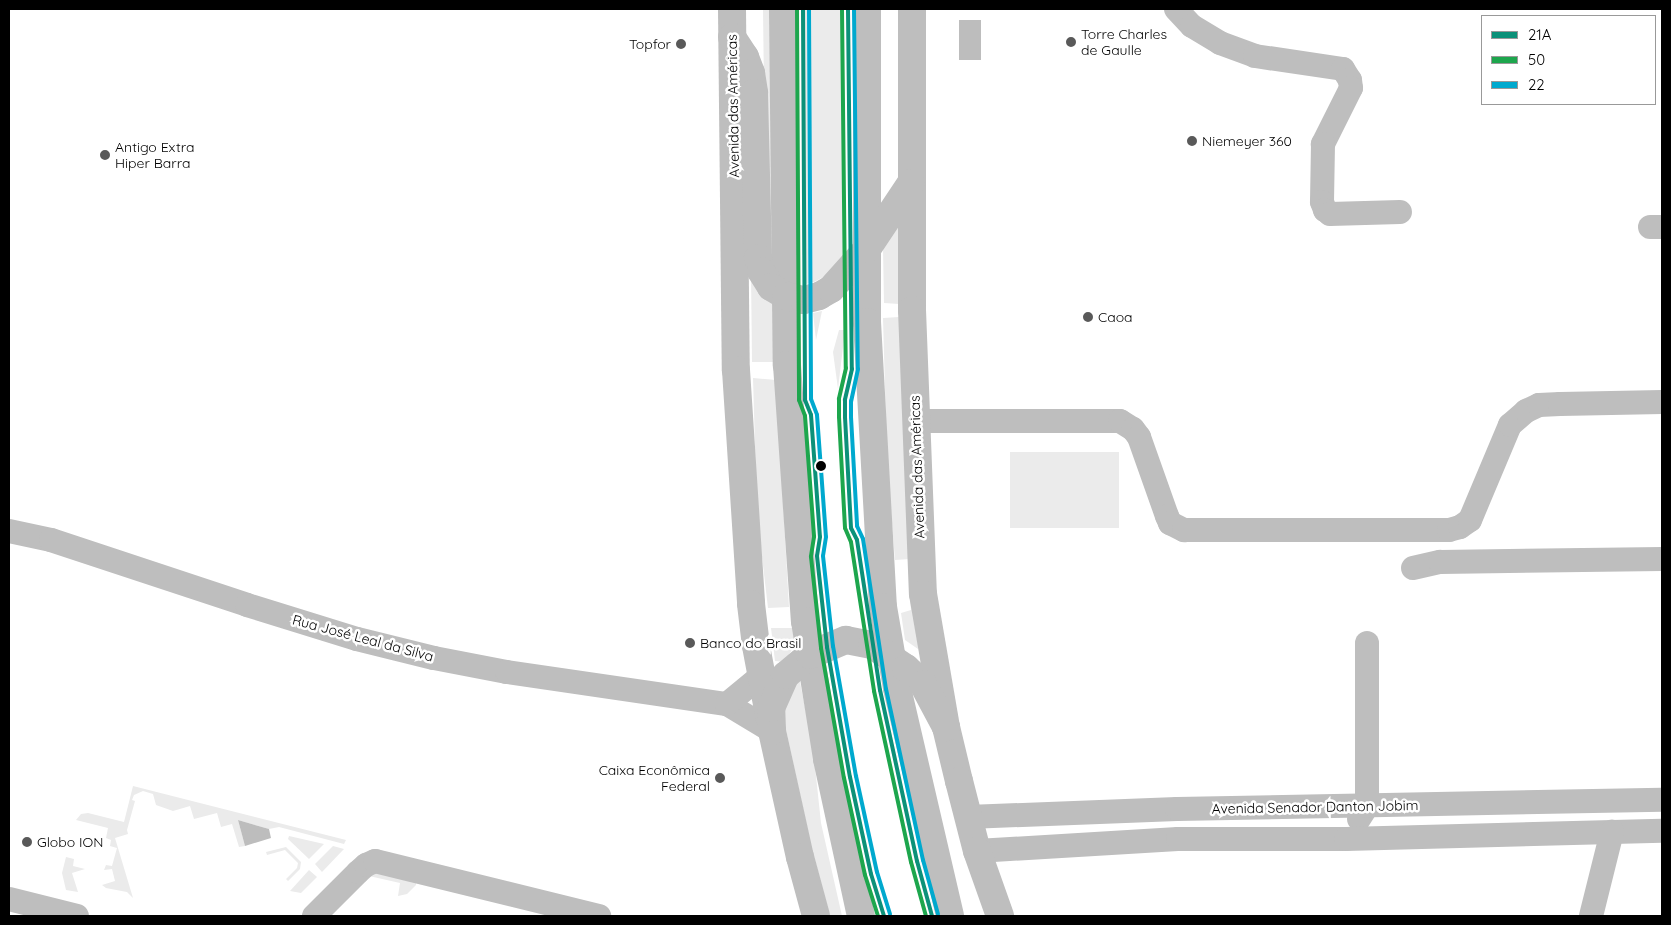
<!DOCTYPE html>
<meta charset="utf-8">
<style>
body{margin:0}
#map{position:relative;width:1671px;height:925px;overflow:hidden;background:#fff;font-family:Quicksand,sans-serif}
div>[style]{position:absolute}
.green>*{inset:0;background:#ebebeb;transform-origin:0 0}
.water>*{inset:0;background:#bdbdbd;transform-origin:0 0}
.minor>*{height:24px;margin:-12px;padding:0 12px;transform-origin:12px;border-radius:12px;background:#bebebe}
.major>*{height:28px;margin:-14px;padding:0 14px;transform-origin:14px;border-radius:14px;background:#bebebe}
.highway>*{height:28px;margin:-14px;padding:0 14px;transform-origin:14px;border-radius:14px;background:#bebebe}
.bus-1>*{height:4px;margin:-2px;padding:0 2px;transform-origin:2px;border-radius:2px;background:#0c9179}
.bus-2>*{height:4px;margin:-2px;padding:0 2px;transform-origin:2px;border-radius:2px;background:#1da64d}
.bus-3>*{height:4px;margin:-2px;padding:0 2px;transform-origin:2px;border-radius:2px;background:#00a9ce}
.dots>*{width:14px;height:14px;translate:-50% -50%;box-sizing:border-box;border:2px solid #fff;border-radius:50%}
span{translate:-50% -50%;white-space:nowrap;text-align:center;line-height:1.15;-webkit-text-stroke:5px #fff;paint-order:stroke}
.poi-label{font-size:14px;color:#000}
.left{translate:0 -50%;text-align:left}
.right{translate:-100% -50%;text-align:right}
.street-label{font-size:14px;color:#000}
.frame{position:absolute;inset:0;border:10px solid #000;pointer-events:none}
.legend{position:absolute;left:1481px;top:15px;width:175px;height:90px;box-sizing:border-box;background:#fff;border:1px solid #999;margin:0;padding:6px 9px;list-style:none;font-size:15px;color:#000}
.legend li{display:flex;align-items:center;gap:10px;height:25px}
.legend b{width:25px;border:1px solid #999}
</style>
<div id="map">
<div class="green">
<div style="clip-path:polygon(763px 9px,770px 9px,775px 266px,766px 248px)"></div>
<div style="clip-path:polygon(804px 9px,843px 9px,845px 255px,829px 274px,814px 282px,806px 284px)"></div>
<div style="clip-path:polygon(899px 224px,899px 304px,884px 303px,883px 248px)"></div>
<div style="clip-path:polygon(751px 273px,774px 302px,774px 362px,752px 362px)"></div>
<div style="clip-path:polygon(822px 311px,816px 340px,813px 313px)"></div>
<div style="clip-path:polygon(899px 317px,910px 559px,895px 560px,887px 461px,883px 318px)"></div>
<div style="clip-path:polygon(839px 330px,845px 330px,838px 389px,833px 352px)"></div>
<div style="clip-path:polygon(753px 378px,776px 380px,789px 607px,768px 608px,757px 514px)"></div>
<div style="left:1119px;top:452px;width:76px;height:109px;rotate:90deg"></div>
<div style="clip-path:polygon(909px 580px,923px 641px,918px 649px,905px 640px,901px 613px,911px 610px)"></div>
<div style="clip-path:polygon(771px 628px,796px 628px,797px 642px,784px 662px,775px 661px)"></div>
<div style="clip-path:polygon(799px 677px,813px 748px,821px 823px,842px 916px,830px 916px,811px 845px,782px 711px)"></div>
<div style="clip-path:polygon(133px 786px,346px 840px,344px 844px,279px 827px,269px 829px,238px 820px,245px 846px,239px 847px,232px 824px,221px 827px,217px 813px,194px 819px,190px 806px,173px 811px,156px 805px,153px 794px,143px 791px,134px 795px,132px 800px,135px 801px,127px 830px,128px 834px,115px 838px,133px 898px,127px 892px,106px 888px,102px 885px,115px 881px,112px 869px,104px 870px,106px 865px,112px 866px,117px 848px,110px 846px,111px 840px,106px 838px,108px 828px,76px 820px,81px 814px,88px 813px,124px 822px)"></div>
<div style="clip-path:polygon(289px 836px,324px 844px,309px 859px,288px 839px)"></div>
<div style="clip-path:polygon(333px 846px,344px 849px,322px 872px,315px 864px)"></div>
<div style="clip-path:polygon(286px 847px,301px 862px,300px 869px,288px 881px,286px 879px,297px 868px,298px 863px,285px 850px,267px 855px,266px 852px)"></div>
<div style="clip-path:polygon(66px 857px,74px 859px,73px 866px,85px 869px,72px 873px,78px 892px,66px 890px,62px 873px)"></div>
<div style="clip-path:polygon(309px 870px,317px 877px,301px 893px,290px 891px)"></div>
<div style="clip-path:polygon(378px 873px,416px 883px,416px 885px,407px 894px,398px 896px,400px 883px,369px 876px)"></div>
</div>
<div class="water">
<div style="left:959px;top:20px;width:22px;height:40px"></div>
<div style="clip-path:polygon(238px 820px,269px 829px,271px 838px,245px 846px)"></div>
</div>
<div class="minor">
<div style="left:1176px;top:9px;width:23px;rotate:47deg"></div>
<div style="left:1192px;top:26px;width:33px;rotate:31deg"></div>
<div style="left:1220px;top:43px;width:37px;rotate:20deg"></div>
<div style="left:1255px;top:56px;width:89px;rotate:8.4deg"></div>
<div style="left:1343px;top:69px;width:13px;rotate:58deg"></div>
<div style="left:1350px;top:80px;width:8px;rotate:83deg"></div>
<div style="left:1351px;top:88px;width:63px;rotate:116.6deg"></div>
<div style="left:1323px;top:144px;width:58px;rotate:91deg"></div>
<div style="left:1322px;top:202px;width:9px;rotate:69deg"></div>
<div style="left:1325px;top:210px;width:6px;rotate:39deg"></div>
<div style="left:1330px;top:214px;width:70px;rotate:-1.6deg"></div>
<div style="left:1650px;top:227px;width:12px"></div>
<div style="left:915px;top:421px;width:205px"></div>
<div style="left:1120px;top:421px;width:15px;rotate:32deg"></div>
<div style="left:1133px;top:429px;width:10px;rotate:53deg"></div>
<div style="left:1139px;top:437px;width:84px;rotate:70.5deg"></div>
<div style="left:1167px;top:516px;width:8px;rotate:67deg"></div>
<div style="left:1170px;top:523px;width:16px;rotate:27deg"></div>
<div style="left:1184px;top:530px;width:265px"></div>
<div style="left:1449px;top:530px;width:11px;rotate:-15deg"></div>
<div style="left:1460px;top:527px;width:12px;rotate:-35deg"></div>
<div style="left:1470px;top:520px;width:103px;rotate:-67.2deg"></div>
<div style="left:1510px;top:425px;width:21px;rotate:-41deg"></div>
<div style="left:1526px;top:411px;width:14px;rotate:-25deg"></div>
<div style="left:1539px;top:405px;width:21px;rotate:-3deg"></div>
<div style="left:1560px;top:404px;width:102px;rotate:-1.1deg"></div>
<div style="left:9px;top:531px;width:43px;rotate:12.1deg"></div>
<div style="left:51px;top:540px;width:206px;rotate:18.3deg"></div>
<div style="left:247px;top:605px;width:115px;rotate:17.2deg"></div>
<div style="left:357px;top:639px;width:79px;rotate:13.9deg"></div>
<div style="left:434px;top:658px;width:74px;rotate:10.9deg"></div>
<div style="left:507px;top:672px;width:222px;rotate:8.3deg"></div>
<div style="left:727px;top:704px;width:52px;rotate:31deg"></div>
<div style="left:1413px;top:568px;width:28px;rotate:-13deg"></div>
<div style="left:1440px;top:562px;width:222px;rotate:-0.8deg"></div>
<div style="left:727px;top:704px;width:44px;rotate:-39.5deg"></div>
<div style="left:968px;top:817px;width:209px;rotate:-2.2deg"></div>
<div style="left:1177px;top:809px;width:485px;rotate:-1.1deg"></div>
<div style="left:1359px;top:819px;width:15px;rotate:-58deg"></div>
<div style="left:1367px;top:806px;width:163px;rotate:-90deg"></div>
<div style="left:977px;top:851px;width:201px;rotate:-3.4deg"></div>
<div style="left:1178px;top:839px;width:168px"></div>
<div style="left:1346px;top:839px;width:316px;rotate:-1.5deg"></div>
<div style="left:9px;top:899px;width:70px;rotate:14deg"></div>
<div style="left:314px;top:916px;width:62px;rotate:-45deg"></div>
<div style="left:358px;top:872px;width:11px;rotate:-41deg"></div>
<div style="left:366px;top:865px;width:10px;rotate:-24deg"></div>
<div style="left:375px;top:861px;width:231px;rotate:13.8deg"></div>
<div style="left:1591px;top:916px;width:87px;rotate:-76deg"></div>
</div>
<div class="major">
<div style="left:732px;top:9px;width:361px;rotate:89.4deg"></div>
<div style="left:736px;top:370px;width:234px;rotate:86.3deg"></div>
<div style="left:751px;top:604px;width:42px;rotate:83.2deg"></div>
<div style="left:756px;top:646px;width:86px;rotate:79.3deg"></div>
<div style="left:772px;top:731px;width:129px;rotate:77.5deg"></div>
<div style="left:800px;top:857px;width:61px;rotate:74.8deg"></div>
<div style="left:912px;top:9px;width:301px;rotate:90deg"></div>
<div style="left:912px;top:310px;width:284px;rotate:87.8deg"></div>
<div style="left:923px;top:594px;width:135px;rotate:80.2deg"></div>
<div style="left:946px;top:727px;width:56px;rotate:76.5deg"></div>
<div style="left:959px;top:781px;width:72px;rotate:75.6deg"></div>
<div style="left:977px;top:851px;width:69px;rotate:70.5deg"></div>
</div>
<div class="highway">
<div style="left:783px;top:9px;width:356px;rotate:89.4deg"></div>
<div style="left:787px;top:365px;width:257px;rotate:86deg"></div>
<div style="left:805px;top:621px;width:140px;rotate:80.9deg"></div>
<div style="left:827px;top:759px;width:161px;rotate:77.8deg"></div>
<div style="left:867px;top:9px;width:313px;rotate:90deg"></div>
<div style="left:867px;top:322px;width:285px;rotate:86.8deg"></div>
<div style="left:883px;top:607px;width:82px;rotate:80.2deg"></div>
<div style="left:897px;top:688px;width:234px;rotate:76.9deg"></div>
<div style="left:732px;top:37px;width:24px;rotate:57deg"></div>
<div style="left:745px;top:57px;width:17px;rotate:69deg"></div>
<div style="left:751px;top:73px;width:20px;rotate:81deg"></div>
<div style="left:754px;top:93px;width:165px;rotate:88.6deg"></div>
<div style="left:758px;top:258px;width:13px;rotate:77deg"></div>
<div style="left:761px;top:271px;width:19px;rotate:58deg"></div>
<div style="left:771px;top:287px;width:17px;rotate:31deg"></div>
<div style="left:786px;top:296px;width:18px;rotate:13deg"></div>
<div style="left:804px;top:300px;width:16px;rotate:-15deg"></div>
<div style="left:819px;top:296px;width:14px;rotate:-30deg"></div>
<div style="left:831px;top:289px;width:54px;rotate:-48deg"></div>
<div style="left:867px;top:249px;width:79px;rotate:-56.3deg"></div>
<div style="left:772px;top:731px;width:23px;rotate:-92deg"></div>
<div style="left:771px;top:708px;width:36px;rotate:-66deg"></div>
<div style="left:786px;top:675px;width:31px;rotate:-40deg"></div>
<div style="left:810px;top:655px;width:39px;rotate:-23deg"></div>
<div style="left:846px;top:640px;width:26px;rotate:11deg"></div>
<div style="left:872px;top:645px;width:41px;rotate:34.1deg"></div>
<div style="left:906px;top:668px;width:23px;rotate:43deg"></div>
<div style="left:923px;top:684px;width:49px;rotate:61.9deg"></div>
</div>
<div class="bus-1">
<div style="left:803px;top:9px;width:391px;rotate:89.7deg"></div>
<div style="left:805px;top:400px;width:16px;rotate:68deg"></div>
<div style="left:811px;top:415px;width:122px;rotate:85.8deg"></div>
<div style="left:820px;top:537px;width:19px;rotate:99deg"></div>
<div style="left:817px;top:556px;width:92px;rotate:83.7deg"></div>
<div style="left:827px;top:647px;width:132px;rotate:80deg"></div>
<div style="left:850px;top:777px;width:99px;rotate:77.8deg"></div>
<div style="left:871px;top:874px;width:44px;rotate:72.8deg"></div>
<div style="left:848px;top:9px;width:360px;rotate:89.4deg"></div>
<div style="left:852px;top:369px;width:32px;rotate:103deg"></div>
<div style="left:845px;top:400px;width:17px;rotate:90deg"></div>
<div style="left:845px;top:417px;width:111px;rotate:86.9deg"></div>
<div style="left:851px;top:528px;width:13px;rotate:63deg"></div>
<div style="left:857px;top:540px;width:152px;rotate:81.3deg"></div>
<div style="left:880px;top:690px;width:175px;rotate:77.8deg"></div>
<div style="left:917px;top:861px;width:57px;rotate:74.7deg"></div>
</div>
<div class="bus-2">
<div style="left:797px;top:9px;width:391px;rotate:89.7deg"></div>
<div style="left:799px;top:400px;width:17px;rotate:69deg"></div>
<div style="left:805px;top:416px;width:121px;rotate:85.7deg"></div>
<div style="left:814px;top:537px;width:20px;rotate:99deg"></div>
<div style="left:811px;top:557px;width:92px;rotate:83.7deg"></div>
<div style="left:821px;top:648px;width:132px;rotate:80deg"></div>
<div style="left:844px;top:778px;width:99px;rotate:77.8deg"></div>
<div style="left:865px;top:875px;width:43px;rotate:72.4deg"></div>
<div style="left:842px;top:9px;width:359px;rotate:89.4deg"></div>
<div style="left:846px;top:368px;width:32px;rotate:103deg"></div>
<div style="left:839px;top:399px;width:18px;rotate:90deg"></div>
<div style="left:839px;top:417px;width:111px;rotate:86.9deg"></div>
<div style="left:845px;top:528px;width:15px;rotate:67deg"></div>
<div style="left:851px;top:542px;width:151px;rotate:81.2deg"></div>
<div style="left:874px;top:691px;width:175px;rotate:77.8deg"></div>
<div style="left:911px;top:862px;width:56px;rotate:74.5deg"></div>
</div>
<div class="bus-3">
<div style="left:809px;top:9px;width:390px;rotate:89.7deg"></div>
<div style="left:811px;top:399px;width:17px;rotate:69deg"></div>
<div style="left:817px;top:415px;width:122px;rotate:85.8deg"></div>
<div style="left:826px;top:537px;width:19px;rotate:99deg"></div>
<div style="left:823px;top:556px;width:91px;rotate:83.7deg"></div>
<div style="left:833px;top:646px;width:132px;rotate:80deg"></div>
<div style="left:856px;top:776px;width:98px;rotate:77.7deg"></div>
<div style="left:877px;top:872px;width:44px;rotate:72.8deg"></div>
<div style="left:854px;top:9px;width:360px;rotate:89.4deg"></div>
<div style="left:858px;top:369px;width:33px;rotate:102deg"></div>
<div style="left:851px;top:401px;width:16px;rotate:90deg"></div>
<div style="left:851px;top:417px;width:109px;rotate:86.8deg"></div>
<div style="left:857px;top:526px;width:14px;rotate:65deg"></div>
<div style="left:863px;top:539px;width:152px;rotate:81.3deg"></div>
<div style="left:886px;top:689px;width:175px;rotate:77.8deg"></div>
<div style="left:923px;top:860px;width:56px;rotate:74.5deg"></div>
</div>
<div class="dots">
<div style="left:1071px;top:42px;background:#595959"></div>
<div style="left:681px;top:44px;background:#595959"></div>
<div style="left:1192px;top:141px;background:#595959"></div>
<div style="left:105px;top:155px;background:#595959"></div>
<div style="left:1088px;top:317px;background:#595959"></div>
<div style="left:821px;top:466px;background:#000"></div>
<div style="left:690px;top:643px;background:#595959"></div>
<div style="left:720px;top:778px;background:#595959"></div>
<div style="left:27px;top:842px;background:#595959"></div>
</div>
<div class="poi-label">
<span class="left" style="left:1081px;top:42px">Torre Charles<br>de Gaulle</span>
<span class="right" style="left:671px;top:44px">Topfor</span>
<span class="left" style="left:1202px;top:141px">Niemeyer 360</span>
<span class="left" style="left:115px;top:155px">Antigo Extra<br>Hiper Barra</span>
<span class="left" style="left:1098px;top:317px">Caoa</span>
<span class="left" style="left:700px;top:643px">Banco do Brasil</span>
<span class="right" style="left:710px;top:778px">Caixa Econômica<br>Federal</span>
<span class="left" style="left:37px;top:842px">Globo ION</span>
</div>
<div class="street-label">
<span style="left:733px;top:106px;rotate:-91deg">Avenida das Américas</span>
<span style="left:917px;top:467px;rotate:-92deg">Avenida das Américas</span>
<span style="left:363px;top:638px;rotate:15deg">Rua José Leal da Silva</span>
<span style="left:1315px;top:807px;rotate:-1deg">Avenida Senador Danton Jobim</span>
</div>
<div class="frame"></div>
<ul class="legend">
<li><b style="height:6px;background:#0c9179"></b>21A</li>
<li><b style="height:6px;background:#1da64d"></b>50</li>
<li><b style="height:6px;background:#00a9ce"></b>22</li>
</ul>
</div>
